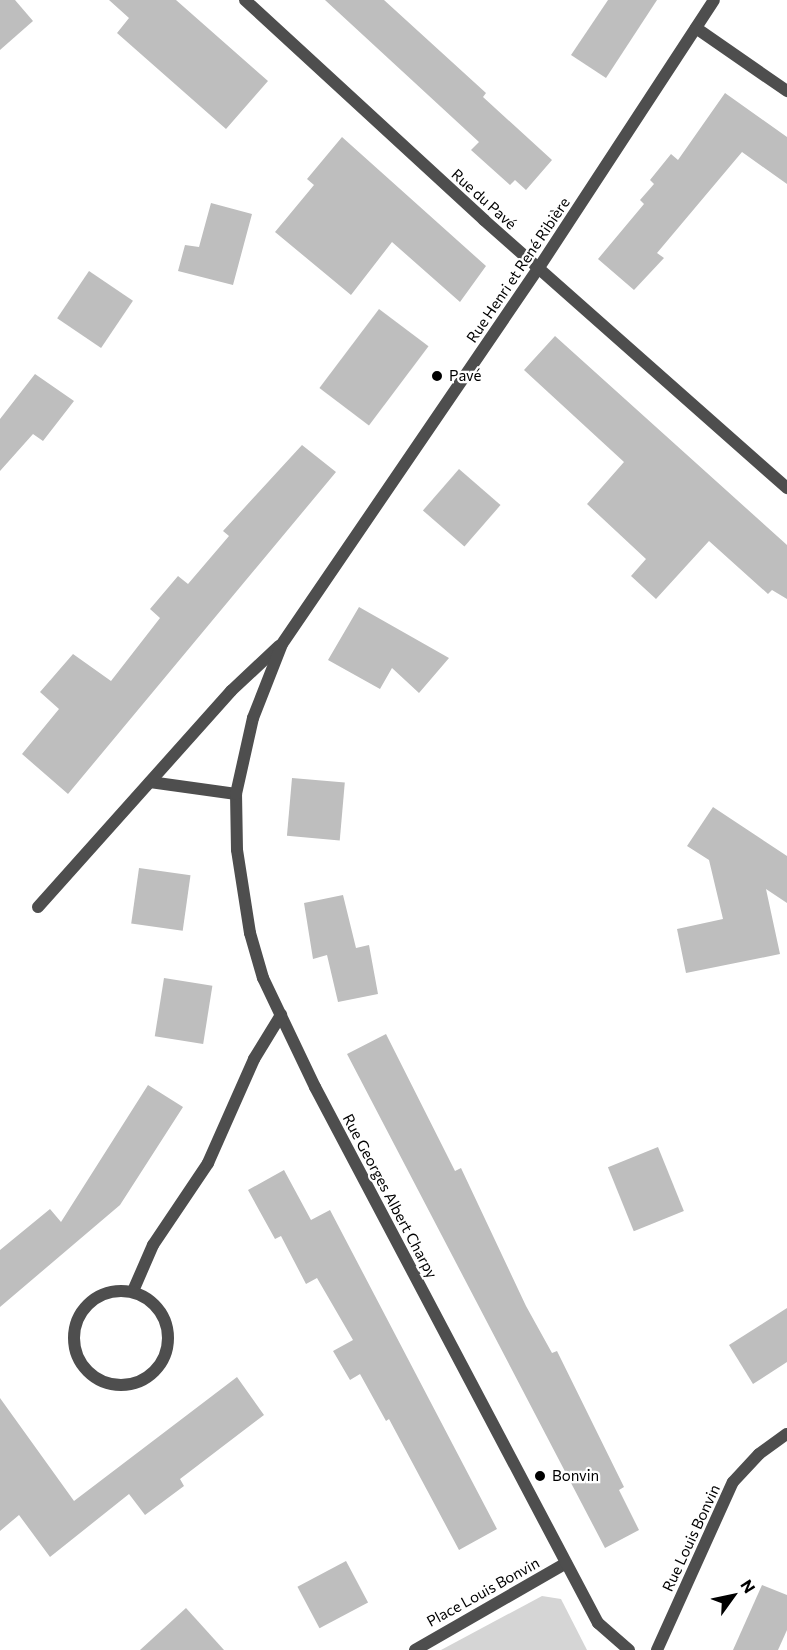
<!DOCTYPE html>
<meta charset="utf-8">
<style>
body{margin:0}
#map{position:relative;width:787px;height:1650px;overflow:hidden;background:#fff;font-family:Commissioner,sans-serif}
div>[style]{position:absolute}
.green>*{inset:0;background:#d5d5d5}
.building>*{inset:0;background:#bebebe;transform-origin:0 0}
.minor>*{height:12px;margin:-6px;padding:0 6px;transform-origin:6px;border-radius:6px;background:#4e4e4e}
.minor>.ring{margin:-6px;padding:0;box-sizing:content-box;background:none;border:12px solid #4e4e4e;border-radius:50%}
.dots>*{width:16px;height:16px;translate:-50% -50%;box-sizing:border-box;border:3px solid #fff;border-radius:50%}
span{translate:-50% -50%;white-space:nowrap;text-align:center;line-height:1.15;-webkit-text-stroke:4.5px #fff;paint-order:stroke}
.street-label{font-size:15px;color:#000}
.poi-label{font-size:15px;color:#000}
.left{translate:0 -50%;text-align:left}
.north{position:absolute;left:703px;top:1566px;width:60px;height:60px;-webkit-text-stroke:4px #fff;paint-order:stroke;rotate:57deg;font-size:16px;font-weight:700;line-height:24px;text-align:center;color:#000}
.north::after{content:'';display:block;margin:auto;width:21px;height:27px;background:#000;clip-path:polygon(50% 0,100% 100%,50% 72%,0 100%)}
</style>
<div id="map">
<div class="green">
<div style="clip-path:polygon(542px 1596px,561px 1599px,587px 1650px,441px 1650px)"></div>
</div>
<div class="building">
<div style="clip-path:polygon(0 0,15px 0,33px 21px,0 50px)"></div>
<div style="clip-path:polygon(109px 0,176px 0,268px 81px,226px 129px,117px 33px,129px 18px)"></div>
<div style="clip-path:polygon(325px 0,384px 0,486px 93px,483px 97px,552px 160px,526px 190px,515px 180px,510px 185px,471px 150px,479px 142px)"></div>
<div style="clip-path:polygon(608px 0,657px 0,606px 78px,571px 55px)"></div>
<div style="clip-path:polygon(725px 93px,787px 137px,787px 184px,742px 152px,657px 253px,664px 258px,634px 290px,598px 259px,644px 204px,640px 200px,654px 184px,650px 180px,671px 154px,678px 160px)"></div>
<div style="clip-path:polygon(342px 137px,486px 266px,460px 302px,392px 242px,351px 295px,275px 232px,314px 185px,307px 179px)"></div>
<div style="clip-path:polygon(211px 203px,252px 214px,233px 285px,178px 271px,185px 245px,199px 247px)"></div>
<div style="left:89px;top:271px;width:53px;height:57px;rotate:34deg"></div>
<div style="left:379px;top:309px;width:62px;height:99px;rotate:37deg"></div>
<div style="clip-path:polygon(555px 336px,787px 545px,787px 599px,772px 590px,768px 594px,709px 541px,656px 599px,631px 576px,646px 559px,587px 504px,624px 462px,524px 370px)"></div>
<div style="clip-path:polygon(35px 374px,74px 401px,43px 441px,33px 434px,0 471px,0 419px)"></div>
<div style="clip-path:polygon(302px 445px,336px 472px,68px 794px,22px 754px,59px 709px,40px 692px,73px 654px,111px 681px,160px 618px,150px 609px,178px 576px,188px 584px,229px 536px,223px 531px)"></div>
<div style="left:459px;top:469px;width:55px;height:55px;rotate:41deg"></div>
<div style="clip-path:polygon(359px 607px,449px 658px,419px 693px,392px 668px,380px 689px,328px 660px)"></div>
<div style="left:292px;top:778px;width:53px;height:58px;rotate:5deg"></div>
<div style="clip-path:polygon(713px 807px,787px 856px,787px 903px,766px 889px,780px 954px,686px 973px,677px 929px,723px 919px,709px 860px,687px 846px)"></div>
<div style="left:139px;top:868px;width:52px;height:56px;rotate:8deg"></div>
<div style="clip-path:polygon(343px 895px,356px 948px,369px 945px,378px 994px,338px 1002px,327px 955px,313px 959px,304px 903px)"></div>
<div style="left:164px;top:978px;width:49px;height:59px;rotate:9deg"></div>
<div style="clip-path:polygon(386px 1034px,455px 1171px,461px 1168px,526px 1306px,552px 1353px,557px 1351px,624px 1487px,619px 1490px,639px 1530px,605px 1548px,347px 1054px)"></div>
<div style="clip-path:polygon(148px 1085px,183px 1107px,120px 1205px,0 1307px,0 1250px,50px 1209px,61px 1222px)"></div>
<div style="left:658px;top:1147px;width:69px;height:54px;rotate:68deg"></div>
<div style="clip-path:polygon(284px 1170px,311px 1220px,330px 1210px,497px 1529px,459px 1550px,389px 1419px,386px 1421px,360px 1374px,350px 1380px,333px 1351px,353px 1340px,317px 1278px,306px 1284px,281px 1236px,275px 1239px,248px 1190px)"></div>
<div style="clip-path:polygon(787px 1308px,787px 1362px,753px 1384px,729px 1345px)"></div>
<div style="clip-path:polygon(237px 1377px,264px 1415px,180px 1479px,184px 1486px,145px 1515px,129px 1494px,50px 1557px,19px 1515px,0 1531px,0 1398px,74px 1501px)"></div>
<div style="left:346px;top:1561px;width:47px;height:55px;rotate:62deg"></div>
<div style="clip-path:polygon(762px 1585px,787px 1595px,787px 1630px,778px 1650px,733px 1650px)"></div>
<div style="clip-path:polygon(186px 1608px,224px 1650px,140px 1650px)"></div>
</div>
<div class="minor">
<div style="left:245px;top:0;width:325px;rotate:42.6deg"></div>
<div style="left:484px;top:220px;width:405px;rotate:41.5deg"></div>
<div style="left:696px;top:28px;width:111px;rotate:34.7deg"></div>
<div style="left:150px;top:782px;width:87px;rotate:7.9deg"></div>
<div style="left:38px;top:907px;width:290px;rotate:-48.2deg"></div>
<div style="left:231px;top:691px;width:66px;rotate:-43.2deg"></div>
<div style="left:133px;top:1291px;width:50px;rotate:-66.5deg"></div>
<div style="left:153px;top:1245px;width:99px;rotate:-56.1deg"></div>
<div style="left:208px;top:1163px;width:114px;rotate:-66.1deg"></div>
<div style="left:254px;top:1059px;width:52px;rotate:-58.5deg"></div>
<div class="ring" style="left:74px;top:1291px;width:82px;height:82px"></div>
<div style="left:415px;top:1650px;width:174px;rotate:-29.9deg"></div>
<div style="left:629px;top:1650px;width:41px;rotate:-138.9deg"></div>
<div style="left:598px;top:1623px;width:606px;rotate:-117.83deg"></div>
<div style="left:315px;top:1087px;width:121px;rotate:-115.5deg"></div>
<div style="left:263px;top:978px;width:47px;rotate:-106.1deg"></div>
<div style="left:250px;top:933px;width:84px;rotate:-98.9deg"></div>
<div style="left:237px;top:850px;width:56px;rotate:-91deg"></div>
<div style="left:236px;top:794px;width:78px;rotate:-77.4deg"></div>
<div style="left:253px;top:718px;width:79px;rotate:-68.6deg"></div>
<div style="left:282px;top:644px;width:454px;rotate:-55.7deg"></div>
<div style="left:538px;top:269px;width:321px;rotate:-56.8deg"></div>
<div style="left:657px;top:1650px;width:184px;rotate:-65.7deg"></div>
<div style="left:733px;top:1482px;width:38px;rotate:-47deg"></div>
<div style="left:759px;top:1454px;width:34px;rotate:-36deg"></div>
</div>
<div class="dots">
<div style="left:437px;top:376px;background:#000"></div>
<div style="left:540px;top:1476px;background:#000"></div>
</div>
<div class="street-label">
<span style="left:484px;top:199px;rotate:42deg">Rue du Pavé</span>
<span style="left:518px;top:270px;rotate:-56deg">Rue Henri et René Ribière</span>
<span style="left:390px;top:1196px;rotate:62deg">Rue Georges Albert Charpy</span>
<span style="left:691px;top:1538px;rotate:-65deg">Rue Louis Bonvin</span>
<span style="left:483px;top:1592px;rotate:-29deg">Place Louis Bonvin</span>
</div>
<div class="poi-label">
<span class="left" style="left:449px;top:376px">Pavé</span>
<span class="left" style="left:552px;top:1476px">Bonvin</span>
</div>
<div class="north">N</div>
</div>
